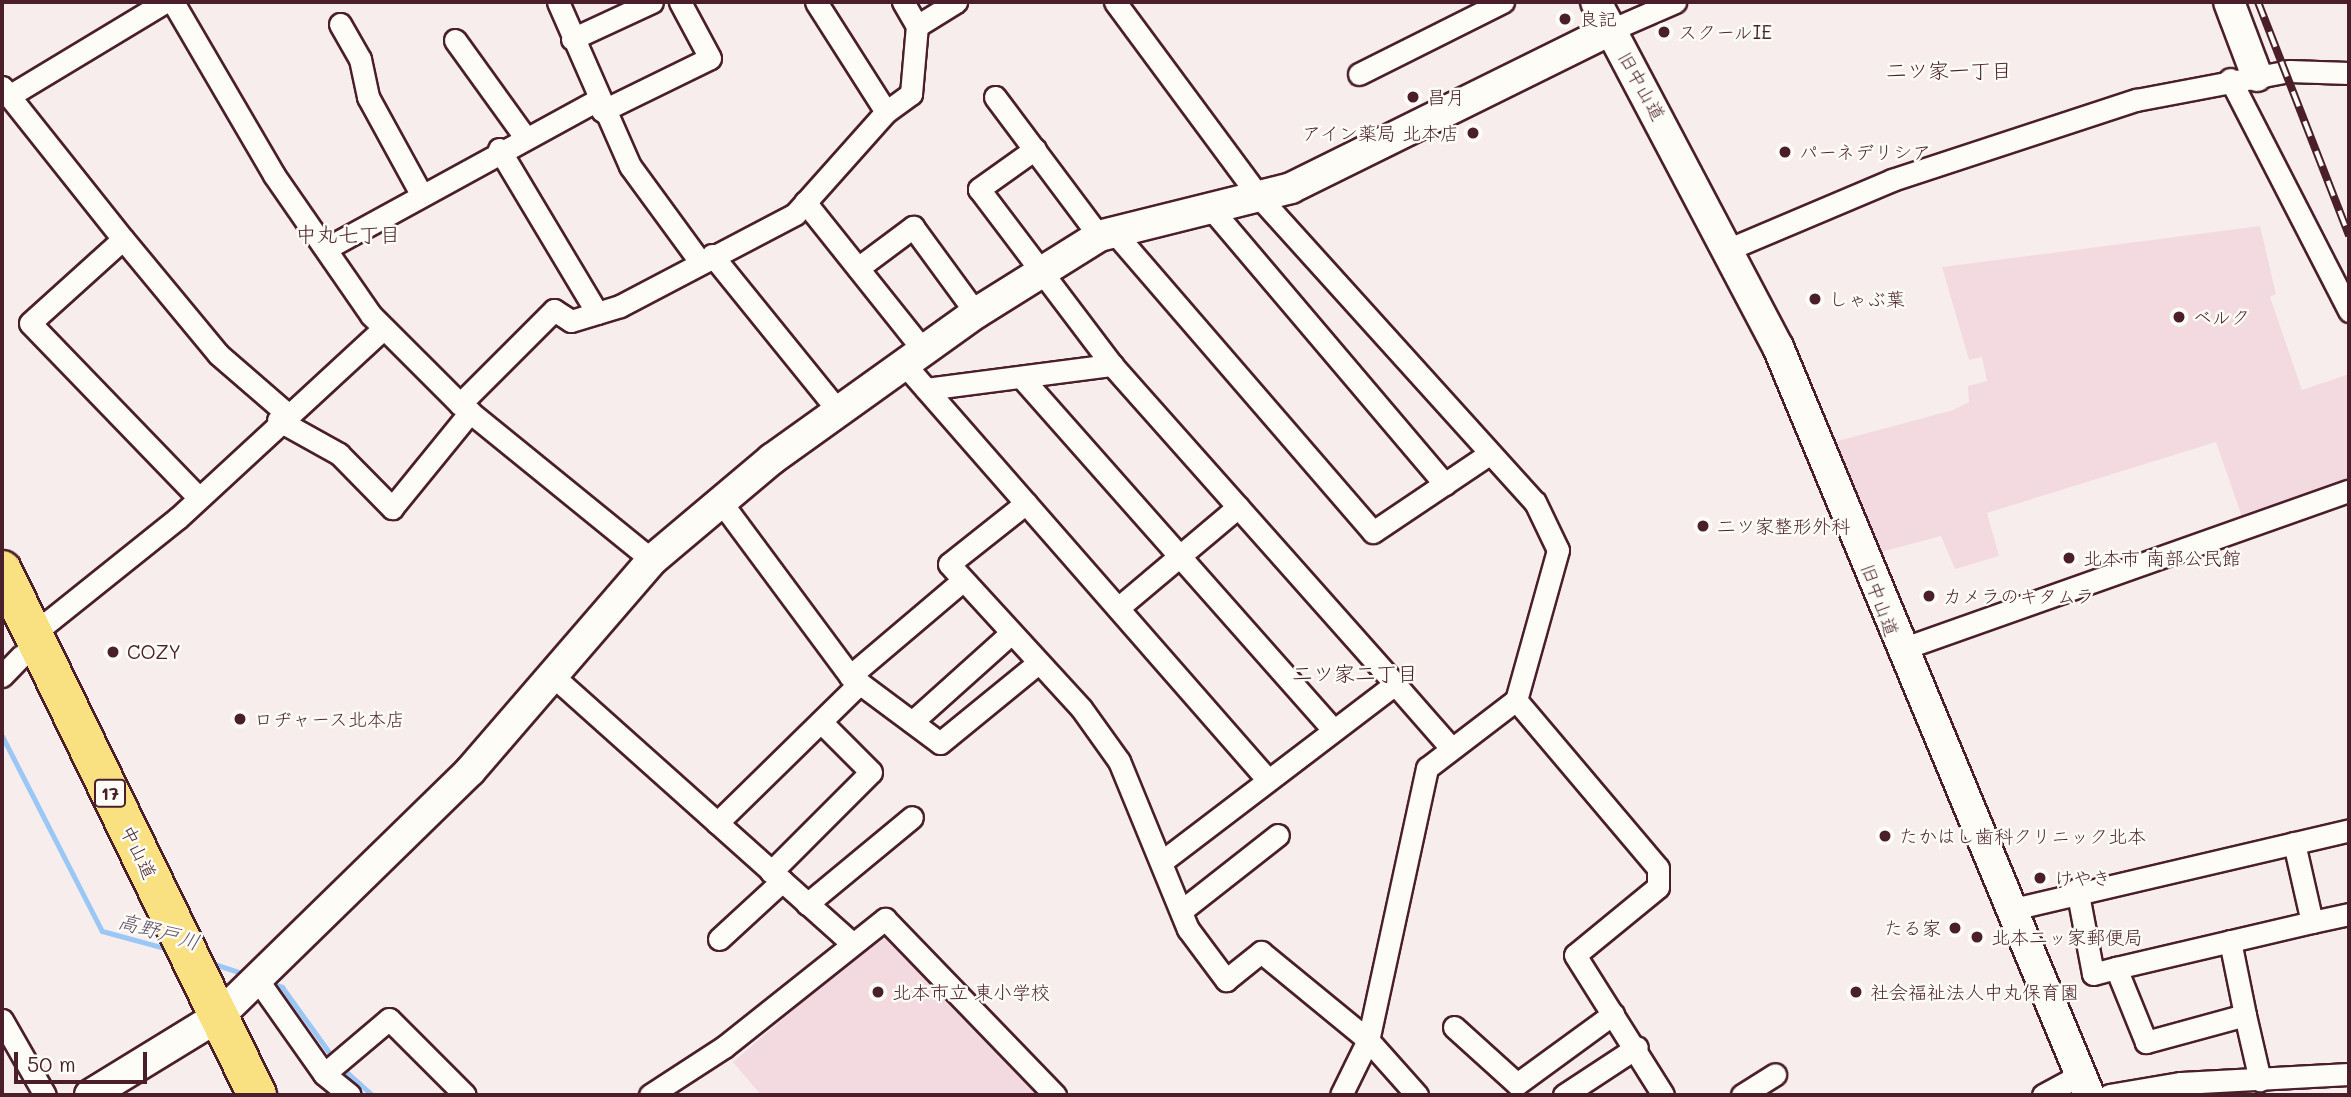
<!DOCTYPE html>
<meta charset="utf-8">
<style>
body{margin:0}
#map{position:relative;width:2351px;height:1097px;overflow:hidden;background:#f8eded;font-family:Mali,"Klee One",sans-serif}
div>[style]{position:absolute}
.built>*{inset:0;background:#f3dae1}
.stream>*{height:5px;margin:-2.5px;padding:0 2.5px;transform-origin:2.5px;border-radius:2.5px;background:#9bc7f5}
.roads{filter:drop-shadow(2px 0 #4a1f2b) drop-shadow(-2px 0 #4a1f2b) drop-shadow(0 2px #4a1f2b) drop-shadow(0 -2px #4a1f2b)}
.street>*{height:21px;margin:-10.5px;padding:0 10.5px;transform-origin:10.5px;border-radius:10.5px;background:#fdfcf7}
.secondary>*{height:30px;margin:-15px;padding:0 15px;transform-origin:15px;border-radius:15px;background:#fdfcf7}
.highway>*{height:38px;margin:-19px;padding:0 19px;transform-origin:19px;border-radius:19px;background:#f9e181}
.rail>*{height:8px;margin-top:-4px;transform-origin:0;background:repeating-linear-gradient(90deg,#fdfcf7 0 16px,#4a1f2b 0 32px);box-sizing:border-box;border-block:2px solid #4a1f2b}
.dots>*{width:19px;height:19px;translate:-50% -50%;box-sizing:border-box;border:4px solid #fdfcf7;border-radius:50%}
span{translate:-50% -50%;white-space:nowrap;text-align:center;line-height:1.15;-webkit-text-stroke:5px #fdfcf7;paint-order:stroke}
.shield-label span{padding:2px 5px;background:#fdfcf7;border:2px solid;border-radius:5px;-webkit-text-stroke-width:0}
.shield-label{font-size:18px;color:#4a1f2b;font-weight:700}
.poi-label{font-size:19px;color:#4a1f2b}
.left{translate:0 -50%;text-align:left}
.right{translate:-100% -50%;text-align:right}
.street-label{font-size:19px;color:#4a1f2b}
.neighbourhood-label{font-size:21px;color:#4a1f2b}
.water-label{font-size:21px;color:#625168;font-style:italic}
.frame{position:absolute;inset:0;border:4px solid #4a1f2b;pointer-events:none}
.scale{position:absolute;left:14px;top:1052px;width:133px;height:32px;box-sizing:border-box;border:4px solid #4a1f2b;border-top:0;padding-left:9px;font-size:21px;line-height:24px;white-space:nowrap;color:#4a1f2b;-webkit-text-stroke:5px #fdfcf7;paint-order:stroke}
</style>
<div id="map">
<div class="built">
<div style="clip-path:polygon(2260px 226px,2276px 294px,2270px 297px,2302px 390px,2349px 374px,2349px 477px,2243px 520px,2216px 442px,1987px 513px,1999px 556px,1955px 569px,1941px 536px,1877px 553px,1834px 442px,1953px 410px,1969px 402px,1968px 386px,1987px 381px,1982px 357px,1969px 360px,1942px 267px)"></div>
<div style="clip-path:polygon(885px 931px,997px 1053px,1041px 1095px,761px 1095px,733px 1062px)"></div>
</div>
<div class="stream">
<div style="left:2px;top:736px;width:219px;rotate:62.9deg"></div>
<div style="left:102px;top:931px;width:68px;rotate:15.3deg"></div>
<div style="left:211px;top:963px;width:39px;rotate:18deg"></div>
<div style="left:267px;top:982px;width:16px;rotate:18deg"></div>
<div style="left:282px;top:987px;width:89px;rotate:54.2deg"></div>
<div style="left:341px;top:1067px;width:42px;rotate:42.1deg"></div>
</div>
<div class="roads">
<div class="street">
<div style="left:173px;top:2px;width:200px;rotate:59.7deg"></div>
<div style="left:274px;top:175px;width:170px;rotate:55.3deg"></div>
<div style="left:371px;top:315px;width:126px;rotate:45deg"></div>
<div style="left:460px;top:404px;width:247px;rotate:39.1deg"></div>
<div style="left:558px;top:2px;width:179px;rotate:66.3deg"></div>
<div style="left:630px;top:166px;width:120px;rotate:53.8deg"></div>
<div style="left:816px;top:2px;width:130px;rotate:57.5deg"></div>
<div style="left:1115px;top:2px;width:244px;rotate:53.5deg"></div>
<div style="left:1260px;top:198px;width:410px;rotate:47.9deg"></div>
<div style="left:1535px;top:502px;width:53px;rotate:64.4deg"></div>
<div style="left:1558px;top:550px;width:156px;rotate:105.6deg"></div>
<div style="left:1516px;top:700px;width:112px;rotate:142.6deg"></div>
<div style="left:1427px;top:768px;width:278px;rotate:102.2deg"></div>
<div style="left:1368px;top:1040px;width:61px;rotate:116.1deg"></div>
<div style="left:340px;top:24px;width:40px;rotate:60.3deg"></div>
<div style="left:360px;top:59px;width:39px;rotate:78deg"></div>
<div style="left:368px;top:97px;width:111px;rotate:61.3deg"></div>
<div style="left:917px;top:26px;width:46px;rotate:-31.6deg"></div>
<div style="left:1611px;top:30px;width:70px;rotate:-23.6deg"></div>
<div style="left:572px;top:39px;width:88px;rotate:-24.8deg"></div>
<div style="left:455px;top:40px;width:120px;rotate:54.2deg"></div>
<div style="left:1359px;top:74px;width:161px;rotate:-26.6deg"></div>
<div style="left:2230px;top:79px;width:261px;rotate:62.8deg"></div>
<div style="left:2px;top:87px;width:194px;rotate:51.5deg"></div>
<div style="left:9px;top:96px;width:182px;rotate:-31.1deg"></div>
<div style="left:995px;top:97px;width:174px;rotate:53.2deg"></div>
<div style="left:602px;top:111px;width:120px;rotate:-26.1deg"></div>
<div style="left:710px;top:58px;width:64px;rotate:-118.2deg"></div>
<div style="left:499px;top:149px;width:191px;rotate:59.1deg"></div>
<div style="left:1035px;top:149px;width:69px;rotate:144.5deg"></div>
<div style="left:979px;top:189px;width:221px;rotate:52.9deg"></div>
<div style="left:805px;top:202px;width:191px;rotate:51.4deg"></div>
<div style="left:1214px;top:212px;width:357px;rotate:49.7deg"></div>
<div style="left:1114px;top:232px;width:396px;rotate:49.2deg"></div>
<div style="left:1373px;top:532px;width:140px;rotate:-33.9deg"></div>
<div style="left:327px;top:248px;width:308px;rotate:-28.7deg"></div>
<div style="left:1729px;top:249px;width:177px;rotate:-22.9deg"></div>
<div style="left:1892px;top:180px;width:257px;rotate:-18.2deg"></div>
<div style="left:2136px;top:100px;width:156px;rotate:-10.7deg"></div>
<div style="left:2289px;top:71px;width:60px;rotate:1.9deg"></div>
<div style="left:712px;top:255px;width:203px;rotate:51deg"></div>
<div style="left:858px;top:268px;width:69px;rotate:-36.7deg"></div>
<div style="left:913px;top:227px;width:107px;rotate:53.8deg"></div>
<div style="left:905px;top:365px;width:550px;rotate:48.83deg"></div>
<div style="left:1022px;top:378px;width:468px;rotate:48.5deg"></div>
<div style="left:926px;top:389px;width:188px;rotate:-7.4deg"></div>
<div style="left:1112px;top:365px;width:426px;rotate:48.4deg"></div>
<div style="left:1395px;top:684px;width:294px;rotate:142.7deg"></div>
<div style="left:460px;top:404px;width:133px;rotate:-45deg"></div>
<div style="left:554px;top:310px;width:20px;rotate:33deg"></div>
<div style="left:571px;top:321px;width:51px;rotate:-17deg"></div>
<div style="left:620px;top:306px;width:198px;rotate:-27.7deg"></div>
<div style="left:795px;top:214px;width:137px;rotate:-48.3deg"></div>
<div style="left:886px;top:112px;width:31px;rotate:-36deg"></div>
<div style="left:911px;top:94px;width:68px;rotate:-85deg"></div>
<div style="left:917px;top:26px;width:28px;rotate:-120deg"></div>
<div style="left:278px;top:420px;width:70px;rotate:29.1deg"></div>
<div style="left:339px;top:454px;width:76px;rotate:45.5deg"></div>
<div style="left:392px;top:508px;width:124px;rotate:-50.9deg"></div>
<div style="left:197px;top:496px;width:240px;rotate:-134deg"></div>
<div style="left:30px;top:323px;width:125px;rotate:-42.1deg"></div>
<div style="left:123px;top:239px;width:149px;rotate:50.4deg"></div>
<div style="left:218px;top:354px;width:90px;rotate:40.9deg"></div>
<div style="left:721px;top:502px;width:217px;rotate:53.4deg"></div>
<div style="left:850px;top:676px;width:112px;rotate:36.7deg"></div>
<div style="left:940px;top:743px;width:127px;rotate:-39.2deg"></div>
<div style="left:1026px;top:503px;width:98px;rotate:141.6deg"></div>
<div style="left:949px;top:564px;width:195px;rotate:47.5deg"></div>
<div style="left:1081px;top:708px;width:65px;rotate:54.4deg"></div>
<div style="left:1119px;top:761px;width:182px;rotate:67.7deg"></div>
<div style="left:1188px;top:929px;width:64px;rotate:53.3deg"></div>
<div style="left:1226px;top:980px;width:45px;rotate:-38.7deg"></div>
<div style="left:1261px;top:952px;width:139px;rotate:39.4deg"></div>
<div style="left:1368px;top:1040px;width:74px;rotate:48.3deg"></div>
<div style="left:1118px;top:608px;width:157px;rotate:-40.1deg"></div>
<div style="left:33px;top:634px;width:186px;rotate:-38.7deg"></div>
<div style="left:178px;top:518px;width:279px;rotate:-42.7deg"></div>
<div style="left:1899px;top:650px;width:477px;rotate:-19.5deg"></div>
<div style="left:2px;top:676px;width:28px;rotate:-46deg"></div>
<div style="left:553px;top:676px;width:399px;rotate:41.8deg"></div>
<div style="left:850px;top:676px;width:145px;rotate:-40.3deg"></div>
<div style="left:1395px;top:684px;width:85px;rotate:48.8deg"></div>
<div style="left:1516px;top:700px;width:220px;rotate:49.8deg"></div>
<div style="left:1658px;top:868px;width:19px;rotate:90deg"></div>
<div style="left:1658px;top:887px;width:107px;rotate:140.7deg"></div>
<div style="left:1575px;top:955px;width:165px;rotate:57.8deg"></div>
<div style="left:912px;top:722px;width:132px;rotate:-41.9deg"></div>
<div style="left:717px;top:823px;width:200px;rotate:-44.4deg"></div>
<div style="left:2294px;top:843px;width:81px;rotate:77.2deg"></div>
<div style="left:771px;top:872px;width:141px;rotate:-45deg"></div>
<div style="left:871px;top:772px;width:71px;rotate:-135deg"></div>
<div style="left:2077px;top:889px;width:86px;rotate:79.3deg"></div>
<div style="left:2093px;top:974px;width:24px;rotate:-15deg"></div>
<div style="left:807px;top:904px;width:136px;rotate:-39.6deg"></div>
<div style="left:2009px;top:910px;width:349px;rotate:-13.2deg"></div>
<div style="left:1181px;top:911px;width:123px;rotate:-38.1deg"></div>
<div style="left:719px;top:939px;width:86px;rotate:-42.6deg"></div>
<div style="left:2230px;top:941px;width:76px;rotate:78.5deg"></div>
<div style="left:2245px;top:1015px;width:103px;rotate:164.7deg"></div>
<div style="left:2146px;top:1042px;width:80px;rotate:-112.1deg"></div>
<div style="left:2116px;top:968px;width:201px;rotate:-13.2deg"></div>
<div style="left:2312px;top:922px;width:38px;rotate:-12deg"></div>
<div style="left:257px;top:979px;width:116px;rotate:54.8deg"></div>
<div style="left:324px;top:1074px;width:33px;rotate:39deg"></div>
<div style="left:2245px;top:1015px;width:67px;rotate:77deg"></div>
<div style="left:2px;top:1020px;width:86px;rotate:60.2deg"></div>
<div style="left:1454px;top:1027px;width:85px;rotate:42.1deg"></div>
<div style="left:1517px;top:1084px;width:119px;rotate:-36.1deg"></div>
<div style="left:324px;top:1074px;width:85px;rotate:-40.2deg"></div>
<div style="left:389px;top:1019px;width:107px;rotate:45deg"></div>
<div style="left:2181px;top:1083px;width:168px;rotate:-3.1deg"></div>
<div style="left:650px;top:1095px;width:88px;rotate:-33deg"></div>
<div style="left:724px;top:1047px;width:206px;rotate:-38.5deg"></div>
<div style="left:885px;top:919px;width:245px;rotate:46deg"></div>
<div style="left:1564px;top:1095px;width:87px;rotate:-33.3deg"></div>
<div style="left:1742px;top:1095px;width:39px;rotate:-32deg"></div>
<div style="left:2043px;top:1095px;width:42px;rotate:-28.4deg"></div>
<div style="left:2109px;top:1095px;width:73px;rotate:-9.5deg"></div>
<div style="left:2181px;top:1083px;width:13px;rotate:72deg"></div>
</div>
<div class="secondary">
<div style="left:1596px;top:2px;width:390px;rotate:62.2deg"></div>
<div style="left:1778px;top:347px;width:810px;rotate:67.42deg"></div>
<div style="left:2229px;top:2px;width:79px;rotate:69.3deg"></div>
<div style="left:90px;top:1095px;width:151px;rotate:-31.5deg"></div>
<div style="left:219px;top:1016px;width:351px;rotate:-44.3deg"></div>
<div style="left:470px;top:771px;width:279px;rotate:-49.2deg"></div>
<div style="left:652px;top:560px;width:157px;rotate:-40.1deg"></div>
<div style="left:772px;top:459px;width:251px;rotate:-35.6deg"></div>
<div style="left:976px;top:313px;width:145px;rotate:-32deg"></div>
<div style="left:1099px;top:236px;width:198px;rotate:-14deg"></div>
<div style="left:1291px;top:188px;width:357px;rotate:-26.3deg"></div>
</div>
<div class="highway">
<div style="left:2px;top:570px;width:584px;rotate:64.09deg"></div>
</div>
</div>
<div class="rail">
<div style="left:2258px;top:2px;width:251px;rotate:68.7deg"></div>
</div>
<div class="dots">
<div style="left:1565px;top:19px;background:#4a1f2b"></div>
<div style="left:1664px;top:32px;background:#4a1f2b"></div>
<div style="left:1413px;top:97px;background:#4a1f2b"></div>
<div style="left:1473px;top:133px;background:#4a1f2b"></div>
<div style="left:1785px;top:152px;background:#4a1f2b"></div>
<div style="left:1815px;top:299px;background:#4a1f2b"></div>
<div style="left:2179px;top:317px;background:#4a1f2b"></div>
<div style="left:1703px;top:526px;background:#4a1f2b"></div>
<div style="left:2069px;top:558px;background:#4a1f2b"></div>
<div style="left:1929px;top:596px;background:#4a1f2b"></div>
<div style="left:113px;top:652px;background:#4a1f2b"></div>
<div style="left:240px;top:719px;background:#4a1f2b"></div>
<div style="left:1885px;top:836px;background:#4a1f2b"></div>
<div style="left:2040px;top:878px;background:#4a1f2b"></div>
<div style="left:1955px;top:928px;background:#4a1f2b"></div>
<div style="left:1977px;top:937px;background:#4a1f2b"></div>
<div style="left:878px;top:992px;background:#4a1f2b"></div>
<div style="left:1856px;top:992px;background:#4a1f2b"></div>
</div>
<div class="shield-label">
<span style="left:110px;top:793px">17</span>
</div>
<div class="poi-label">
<span class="left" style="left:1579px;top:19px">良記</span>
<span class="left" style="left:1678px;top:32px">スクールIE</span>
<span class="left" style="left:1427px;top:97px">昌月</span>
<span class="right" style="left:1459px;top:133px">アイン薬局 北本店</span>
<span class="left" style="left:1799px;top:152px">パーネデリシア</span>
<span class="left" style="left:1829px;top:299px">しゃぶ葉</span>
<span class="left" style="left:2193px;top:317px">ベルク</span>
<span class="left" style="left:1717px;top:526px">二ツ家整形外科</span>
<span class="left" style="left:2083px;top:558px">北本市 南部公民館</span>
<span class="left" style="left:1943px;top:596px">カメラのキタムラ</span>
<span class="left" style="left:127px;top:652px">COZY</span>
<span class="left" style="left:254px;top:719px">ロヂャース北本店</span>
<span class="left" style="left:1899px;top:836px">たかはし歯科クリニック北本</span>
<span class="left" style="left:2054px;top:878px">けやき</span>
<span class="right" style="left:1941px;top:928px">たる家</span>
<span class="left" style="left:1991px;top:937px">北本二ッ家郵便局</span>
<span class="left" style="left:892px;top:992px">北本市立 東小学校</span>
<span class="left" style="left:1870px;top:992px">社会福祉法人中丸保育園</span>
</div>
<div class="street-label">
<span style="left:1642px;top:86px;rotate:61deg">旧中山道</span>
<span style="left:1880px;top:600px;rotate:70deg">旧中山道</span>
<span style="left:139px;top:852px;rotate:64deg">中山道</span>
</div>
<div class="neighbourhood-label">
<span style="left:1949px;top:70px">二ツ家一丁目</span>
<span style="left:348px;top:234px">中丸七丁目</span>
<span style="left:1355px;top:673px">二ツ家二丁目</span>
</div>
<div class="water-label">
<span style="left:159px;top:931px;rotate:16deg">高野戸川</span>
</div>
<div class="frame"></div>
<div class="scale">50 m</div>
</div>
